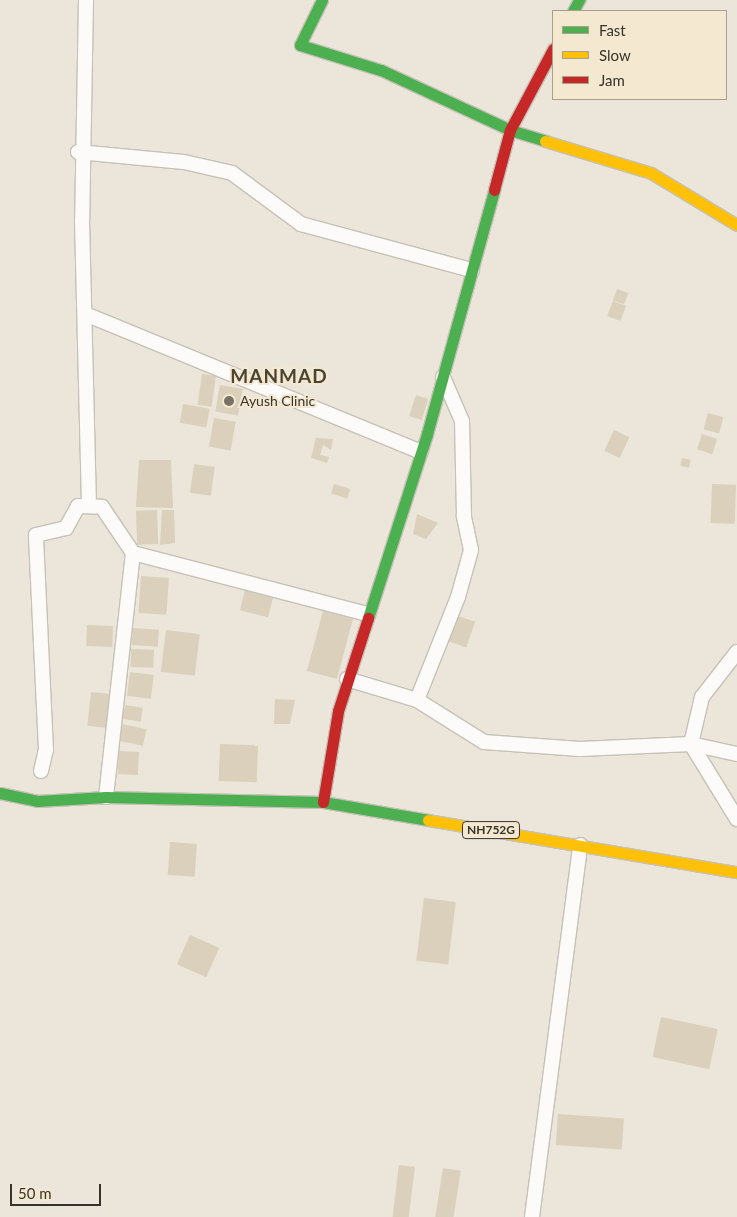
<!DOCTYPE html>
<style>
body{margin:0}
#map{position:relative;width:737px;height:1217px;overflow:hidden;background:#ece5d9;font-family:Lato,sans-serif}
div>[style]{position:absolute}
.building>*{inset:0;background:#dad0bb;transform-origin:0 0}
.roads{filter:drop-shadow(1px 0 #c6c1b7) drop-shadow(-1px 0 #c6c1b7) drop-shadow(0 1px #c6c1b7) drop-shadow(0 -1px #c6c1b7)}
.street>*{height:14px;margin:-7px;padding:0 7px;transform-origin:7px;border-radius:7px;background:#fcfbf9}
.fast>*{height:11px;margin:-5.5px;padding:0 5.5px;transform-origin:5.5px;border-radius:5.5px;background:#4caf50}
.slow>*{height:11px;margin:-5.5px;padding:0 5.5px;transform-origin:5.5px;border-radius:5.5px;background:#ffc107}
.jam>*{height:11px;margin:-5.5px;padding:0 5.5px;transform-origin:5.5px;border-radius:5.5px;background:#c62828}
.dots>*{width:14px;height:14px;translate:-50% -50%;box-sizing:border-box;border:2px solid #f4e8d1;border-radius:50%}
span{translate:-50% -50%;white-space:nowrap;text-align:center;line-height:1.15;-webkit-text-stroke:4px #f4e8d1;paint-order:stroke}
.shield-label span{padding:1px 4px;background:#f4e8d1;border:1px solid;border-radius:4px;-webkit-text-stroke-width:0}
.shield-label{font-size:12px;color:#38332a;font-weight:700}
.poi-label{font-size:14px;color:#38332a}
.left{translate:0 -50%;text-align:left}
.district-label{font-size:19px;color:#4c4330;font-weight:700;letter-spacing:1px}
.legend{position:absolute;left:552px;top:10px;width:175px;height:90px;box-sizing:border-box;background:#f4e8d1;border:1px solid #a9a08e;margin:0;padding:6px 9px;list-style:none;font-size:15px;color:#38332a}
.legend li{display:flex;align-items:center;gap:10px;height:25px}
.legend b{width:25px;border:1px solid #a9a08e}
.scale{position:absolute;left:10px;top:1184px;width:91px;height:22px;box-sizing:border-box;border:2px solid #38332a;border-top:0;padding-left:6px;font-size:15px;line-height:18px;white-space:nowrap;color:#38332a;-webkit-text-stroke:4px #f4e8d1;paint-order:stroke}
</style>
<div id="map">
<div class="building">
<div style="left:617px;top:289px;width:12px;height:12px;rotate:20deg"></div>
<div style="left:613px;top:301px;width:14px;height:16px;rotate:21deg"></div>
<div style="left:202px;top:374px;width:14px;height:31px;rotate:8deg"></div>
<div style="left:220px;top:385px;width:23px;height:27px;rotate:10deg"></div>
<div style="left:416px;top:395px;width:13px;height:22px;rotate:18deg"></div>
<div style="left:183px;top:404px;width:27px;height:19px;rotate:10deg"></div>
<div style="left:708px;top:413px;width:16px;height:17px;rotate:15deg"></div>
<div style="left:214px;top:418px;width:22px;height:29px;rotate:10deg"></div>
<div style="left:614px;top:430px;width:17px;height:23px;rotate:25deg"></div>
<div style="left:702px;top:434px;width:16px;height:16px;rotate:18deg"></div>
<div style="clip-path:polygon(316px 438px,333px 439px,331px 450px,323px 445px,320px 455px,329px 457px,327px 463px,311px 458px)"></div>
<div style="left:682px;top:458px;width:9px;height:8px;rotate:13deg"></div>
<div style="clip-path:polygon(139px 460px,171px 460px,173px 508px,136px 507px)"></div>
<div style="left:194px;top:464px;width:21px;height:29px;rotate:8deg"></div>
<div style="left:334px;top:484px;width:17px;height:10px;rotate:17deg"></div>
<div style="left:712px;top:484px;width:24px;height:39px;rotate:2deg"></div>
<div style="left:157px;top:510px;width:34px;height:21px;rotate:88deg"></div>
<div style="clip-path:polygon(162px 510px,174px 510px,175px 543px,160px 545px)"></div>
<div style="clip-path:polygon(417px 514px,438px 523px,426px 539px,413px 534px)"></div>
<div style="left:141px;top:576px;width:28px;height:37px;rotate:4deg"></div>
<div style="left:246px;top:586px;width:29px;height:25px;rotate:14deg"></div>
<div style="left:323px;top:611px;width:31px;height:62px;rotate:15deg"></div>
<div style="left:458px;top:616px;width:18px;height:27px;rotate:19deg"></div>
<div style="left:87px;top:625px;width:26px;height:21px;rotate:2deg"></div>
<div style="left:133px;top:628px;width:26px;height:17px;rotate:4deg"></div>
<div style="left:166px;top:630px;width:34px;height:42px;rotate:7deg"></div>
<div style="left:131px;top:649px;width:23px;height:18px;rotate:2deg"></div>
<div style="left:130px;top:672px;width:24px;height:24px;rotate:7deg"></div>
<div style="left:91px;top:692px;width:20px;height:34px;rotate:6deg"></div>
<div style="clip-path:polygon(275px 699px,295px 700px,290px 724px,274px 724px)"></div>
<div style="left:125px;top:705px;width:18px;height:14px;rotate:9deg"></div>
<div style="left:122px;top:724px;width:25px;height:17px;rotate:12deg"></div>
<div style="left:220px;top:744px;width:38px;height:37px;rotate:2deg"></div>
<div style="left:119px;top:751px;width:20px;height:23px;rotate:3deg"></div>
<div style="left:170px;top:842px;width:27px;height:33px;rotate:4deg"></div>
<div style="left:424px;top:898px;width:32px;height:63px;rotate:7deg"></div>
<div style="left:190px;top:935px;width:32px;height:32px;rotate:24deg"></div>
<div style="left:661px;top:1017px;width:58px;height:41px;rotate:12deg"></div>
<div style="left:558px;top:1114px;width:66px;height:31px;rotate:4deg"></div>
<div style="left:399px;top:1165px;width:16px;height:53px;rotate:7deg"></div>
<div style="left:443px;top:1168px;width:18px;height:50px;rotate:9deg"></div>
</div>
<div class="roads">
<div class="street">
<div style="left:86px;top:0;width:220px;rotate:91deg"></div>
<div style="left:82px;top:220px;width:286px;rotate:88.6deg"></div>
<div style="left:78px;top:152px;width:106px;rotate:5.4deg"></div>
<div style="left:184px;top:162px;width:49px;rotate:12.9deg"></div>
<div style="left:232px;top:173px;width:86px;rotate:36.5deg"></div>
<div style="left:301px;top:224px;width:177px;rotate:15.1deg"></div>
<div style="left:85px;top:314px;width:363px;rotate:22.3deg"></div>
<div style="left:737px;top:652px;width:57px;rotate:127.9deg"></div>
<div style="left:702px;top:697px;width:48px;rotate:103.2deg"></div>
<div style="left:691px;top:744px;width:47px;rotate:12.3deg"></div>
<div style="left:347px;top:679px;width:73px;rotate:16.7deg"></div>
<div style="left:417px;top:700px;width:111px;rotate:-68.3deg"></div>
<div style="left:458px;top:597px;width:49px;rotate:-74.5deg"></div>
<div style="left:471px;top:550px;width:35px;rotate:-102deg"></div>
<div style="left:464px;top:516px;width:95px;rotate:-91.2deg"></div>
<div style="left:462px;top:421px;width:48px;rotate:-113.4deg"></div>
<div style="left:417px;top:700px;width:79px;rotate:32.1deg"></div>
<div style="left:484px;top:742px;width:96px;rotate:4.2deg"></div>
<div style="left:580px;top:749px;width:111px;rotate:-2.6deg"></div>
<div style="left:691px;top:744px;width:88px;rotate:58.5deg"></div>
<div style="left:41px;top:771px;width:22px;rotate:-77deg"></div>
<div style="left:46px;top:750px;width:215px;rotate:-92.7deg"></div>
<div style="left:36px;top:535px;width:31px;rotate:-13deg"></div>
<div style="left:66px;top:528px;width:25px;rotate:-61deg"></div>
<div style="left:78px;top:506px;width:24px;rotate:2deg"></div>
<div style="left:102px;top:507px;width:55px;rotate:56deg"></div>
<div style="left:106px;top:797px;width:245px;rotate:-83.7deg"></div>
<div style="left:133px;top:553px;width:242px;rotate:14.6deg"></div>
<div style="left:532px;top:1217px;width:375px;rotate:-82.6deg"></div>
</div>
<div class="fast">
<div style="left:322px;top:0;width:50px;rotate:116.1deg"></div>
<div style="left:300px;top:45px;width:85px;rotate:17.2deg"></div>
<div style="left:381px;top:70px;width:142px;rotate:24.9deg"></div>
<div style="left:510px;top:130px;width:37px;rotate:17deg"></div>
<div style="left:573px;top:11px;width:13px;rotate:-61deg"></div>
<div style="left:368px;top:618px;width:193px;rotate:-72.2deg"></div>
<div style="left:427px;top:434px;width:253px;rotate:-74.6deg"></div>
<div style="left:0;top:793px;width:38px;rotate:12deg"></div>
<div style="left:37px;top:801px;width:69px;rotate:-3.3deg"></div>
<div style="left:106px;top:797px;width:217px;rotate:1.3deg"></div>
<div style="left:323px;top:802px;width:107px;rotate:9.7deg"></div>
</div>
<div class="slow">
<div style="left:545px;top:141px;width:111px;rotate:16.8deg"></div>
<div style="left:651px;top:173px;width:100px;rotate:31.2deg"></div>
<div style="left:428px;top:820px;width:313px;rotate:9.6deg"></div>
</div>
<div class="jam">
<div style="left:494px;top:190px;width:62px;rotate:-75.1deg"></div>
<div style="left:510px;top:130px;width:92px;rotate:-62deg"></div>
<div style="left:323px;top:802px;width:92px;rotate:-80.6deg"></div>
<div style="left:338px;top:711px;width:98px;rotate:-72.1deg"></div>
</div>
</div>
<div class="dots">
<div style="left:229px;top:401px;background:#777167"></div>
</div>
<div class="shield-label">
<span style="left:491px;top:830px">NH752G</span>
</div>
<div class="poi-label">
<span class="left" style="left:240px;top:401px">Ayush Clinic</span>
</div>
<div class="district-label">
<span style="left:279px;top:376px">MANMAD</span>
</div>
<ul class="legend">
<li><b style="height:6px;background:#4caf50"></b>Fast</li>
<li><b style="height:6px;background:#ffc107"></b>Slow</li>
<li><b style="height:6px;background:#c62828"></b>Jam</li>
</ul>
<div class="scale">50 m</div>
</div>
